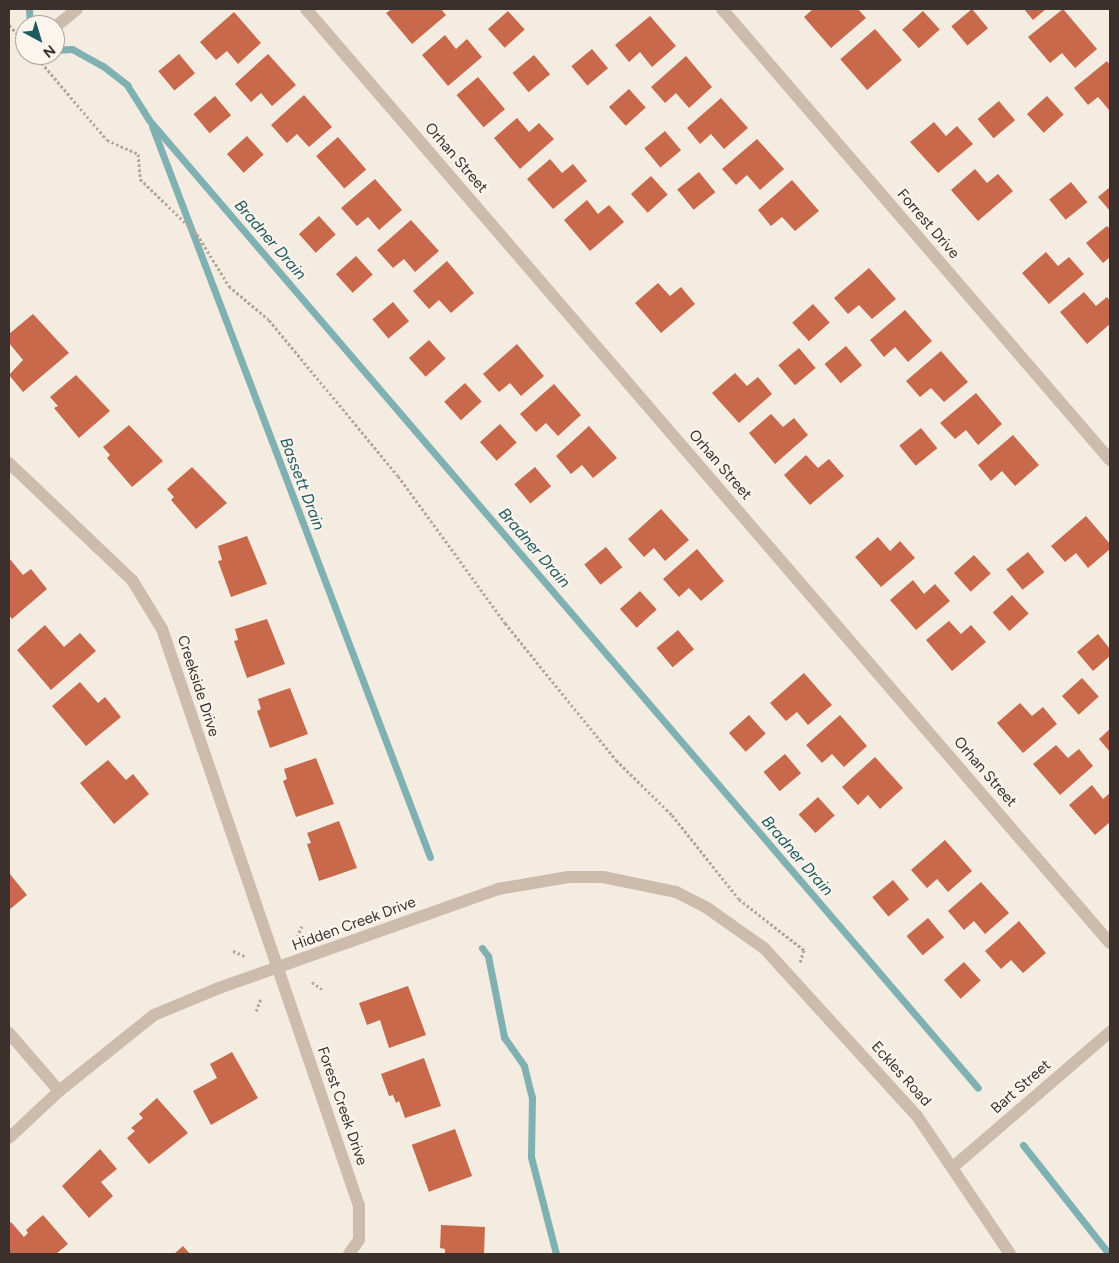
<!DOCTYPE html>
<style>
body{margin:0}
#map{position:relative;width:1119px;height:1263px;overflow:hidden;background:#f4ebe1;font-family:Figtree,sans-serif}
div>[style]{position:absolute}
.stream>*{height:7px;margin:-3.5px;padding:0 3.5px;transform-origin:3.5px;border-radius:3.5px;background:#7fb0b2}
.building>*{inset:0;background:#c8694b;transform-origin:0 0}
.path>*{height:3px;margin-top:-1.5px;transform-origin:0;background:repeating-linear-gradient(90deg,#b9a596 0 2.5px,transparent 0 5px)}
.minor>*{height:12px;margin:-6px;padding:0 6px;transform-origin:6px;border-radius:6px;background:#cdbbac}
span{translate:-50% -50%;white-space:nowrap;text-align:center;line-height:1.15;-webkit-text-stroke:4.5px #fbf5ee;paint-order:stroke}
.street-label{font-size:15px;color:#3b302b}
.water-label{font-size:16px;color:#1f5a5e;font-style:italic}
.frame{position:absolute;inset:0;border:10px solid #3b302b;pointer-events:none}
.north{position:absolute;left:15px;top:15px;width:50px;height:50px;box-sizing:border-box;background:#fbf5ee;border:1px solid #aea6a0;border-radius:50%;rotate:141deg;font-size:14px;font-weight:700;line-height:20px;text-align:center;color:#3b302b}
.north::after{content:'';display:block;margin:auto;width:18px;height:22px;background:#1f5a5e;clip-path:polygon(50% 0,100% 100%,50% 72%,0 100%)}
</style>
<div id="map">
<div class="stream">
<div style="left:29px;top:9px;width:16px;rotate:86deg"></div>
<div style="left:55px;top:50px;width:17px;rotate:-3deg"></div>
<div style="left:72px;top:49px;width:35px;rotate:29deg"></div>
<div style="left:103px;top:66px;width:31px;rotate:38deg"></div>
<div style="left:127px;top:85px;width:41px;rotate:57.8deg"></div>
<div style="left:149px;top:120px;width:1274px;rotate:49.42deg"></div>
<div style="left:152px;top:126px;width:782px;rotate:69.18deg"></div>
<div style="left:482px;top:948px;width:10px;rotate:53deg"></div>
<div style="left:488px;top:956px;width:83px;rotate:78.8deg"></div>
<div style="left:504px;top:1037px;width:35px;rotate:55deg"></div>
<div style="left:524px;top:1066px;width:32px;rotate:76deg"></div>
<div style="left:532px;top:1097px;width:60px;rotate:91deg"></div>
<div style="left:531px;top:1157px;width:100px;rotate:75.5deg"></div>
<div style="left:1023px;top:1145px;width:139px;rotate:51.7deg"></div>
</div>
<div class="building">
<div style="clip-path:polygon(392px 9px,441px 9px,446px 15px,412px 44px,386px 13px)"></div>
<div style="clip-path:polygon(813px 9px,858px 9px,866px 18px,831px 48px,804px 17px)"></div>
<div style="left:972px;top:9px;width:25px;height:27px;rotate:50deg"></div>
<div style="clip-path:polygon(1024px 9px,1046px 9px,1033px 20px)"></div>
<div style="clip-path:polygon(1063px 9px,1097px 49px,1075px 68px,1062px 53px,1050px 63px,1028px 37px)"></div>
<div style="left:508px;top:11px;width:25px;height:27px;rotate:48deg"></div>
<div style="left:923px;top:11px;width:25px;height:28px;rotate:48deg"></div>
<div style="clip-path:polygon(234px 12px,261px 43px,238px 64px,227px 51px,216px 60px,200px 42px)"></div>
<div style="clip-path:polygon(650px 16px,676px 46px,652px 67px,640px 52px,629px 62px,615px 45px)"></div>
<div style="left:875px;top:29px;width:41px;height:46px;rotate:49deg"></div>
<div style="clip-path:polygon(445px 35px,456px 49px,467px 39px,482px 57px,448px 86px,422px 55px)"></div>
<div style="left:592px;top:49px;width:25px;height:27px;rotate:50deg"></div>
<div style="left:179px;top:54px;width:25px;height:27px;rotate:50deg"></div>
<div style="clip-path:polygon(268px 54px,296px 85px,272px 106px,261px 93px,251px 102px,235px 84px)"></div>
<div style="left:534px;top:55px;width:25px;height:28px;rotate:50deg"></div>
<div style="clip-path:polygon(686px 56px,712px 87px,689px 108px,676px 93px,665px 103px,651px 87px)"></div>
<div style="clip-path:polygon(1107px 61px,1110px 65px,1110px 111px,1098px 97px,1088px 105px,1074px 88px)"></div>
<div style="left:478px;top:77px;width:42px;height:28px;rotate:50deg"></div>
<div style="left:629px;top:89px;width:25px;height:27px;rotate:48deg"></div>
<div style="clip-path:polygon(304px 95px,332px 127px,309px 147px,297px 134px,287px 143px,271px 125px)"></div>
<div style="left:215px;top:96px;width:25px;height:28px;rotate:50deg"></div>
<div style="left:1047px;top:96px;width:25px;height:27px;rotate:48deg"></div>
<div style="clip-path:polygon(721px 98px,748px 128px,724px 149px,711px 134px,700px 144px,687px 128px)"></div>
<div style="left:999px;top:101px;width:25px;height:28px;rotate:50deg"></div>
<div style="clip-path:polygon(517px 118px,529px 132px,539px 123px,554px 139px,520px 169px,494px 138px)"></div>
<div style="clip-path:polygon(934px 122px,946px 136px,957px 126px,973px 144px,938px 173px,910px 142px)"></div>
<div style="left:665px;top:131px;width:25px;height:27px;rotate:50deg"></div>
<div style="left:247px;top:136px;width:25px;height:27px;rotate:48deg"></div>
<div style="left:338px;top:137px;width:43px;height:29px;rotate:49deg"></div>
<div style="clip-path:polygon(757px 139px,784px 169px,760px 190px,747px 175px,736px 185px,722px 169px)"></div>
<div style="clip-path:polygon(550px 159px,562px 173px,573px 164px,587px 181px,553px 209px,527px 179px)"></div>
<div style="clip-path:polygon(975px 169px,987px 183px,998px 174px,1013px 191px,978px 221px,951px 190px)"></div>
<div style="left:699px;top:172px;width:26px;height:28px;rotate:51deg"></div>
<div style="left:651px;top:176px;width:25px;height:27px;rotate:48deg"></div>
<div style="clip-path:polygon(375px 179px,402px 210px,379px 230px,368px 217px,357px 226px,341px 208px)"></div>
<div style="clip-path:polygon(792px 180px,819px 211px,795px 231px,782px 217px,771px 226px,758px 210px)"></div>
<div style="left:1071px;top:182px;width:26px;height:28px;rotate:51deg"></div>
<div style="clip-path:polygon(1110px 187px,1110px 211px,1098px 197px)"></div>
<div style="clip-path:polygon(587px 200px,598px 214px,609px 205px,624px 222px,590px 251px,564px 220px)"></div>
<div style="left:319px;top:216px;width:25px;height:27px;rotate:48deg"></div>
<div style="clip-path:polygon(411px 220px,439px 251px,415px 272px,404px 259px,393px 268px,377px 250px)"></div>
<div style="clip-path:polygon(1107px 226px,1110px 229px,1110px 257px,1103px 263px,1086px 243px)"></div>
<div style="clip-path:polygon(1046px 252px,1058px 266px,1069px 257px,1084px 274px,1049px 304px,1022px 273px)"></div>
<div style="left:356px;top:256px;width:25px;height:27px;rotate:48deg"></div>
<div style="clip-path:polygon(447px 261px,474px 293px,451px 313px,439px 300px,429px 309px,413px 291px)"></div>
<div style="clip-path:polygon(869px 268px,896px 299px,872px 319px,859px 305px,848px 314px,834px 298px)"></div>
<div style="clip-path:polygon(658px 283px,670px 296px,681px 287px,695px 304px,661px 333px,635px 303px)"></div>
<div style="clip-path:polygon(1084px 292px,1096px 306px,1107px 297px,1110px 301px,1110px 324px,1087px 344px,1060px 312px)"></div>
<div style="left:393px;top:302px;width:25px;height:27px;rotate:50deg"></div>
<div style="left:813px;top:304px;width:25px;height:28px;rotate:48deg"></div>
<div style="clip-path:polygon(905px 310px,932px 341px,908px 362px,895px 347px,884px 357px,870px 340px)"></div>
<div style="clip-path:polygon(33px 314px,69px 353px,23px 392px,9px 375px,23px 360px,9px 343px,9px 334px)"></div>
<div style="left:429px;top:340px;width:25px;height:27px;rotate:48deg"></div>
<div style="clip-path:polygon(517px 344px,544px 376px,521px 396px,510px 383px,499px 392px,483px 374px)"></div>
<div style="left:846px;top:346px;width:25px;height:28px;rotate:50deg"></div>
<div style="left:799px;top:348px;width:26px;height:27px;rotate:50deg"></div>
<div style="clip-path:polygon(941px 351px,968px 382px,944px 402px,931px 388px,920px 397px,906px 381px)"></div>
<div style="clip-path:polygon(735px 373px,747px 386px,758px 377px,772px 394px,739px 423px,712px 393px)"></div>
<div style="clip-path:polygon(76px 375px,110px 411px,79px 438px,54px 408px,58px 406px,50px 397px)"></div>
<div style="left:465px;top:383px;width:25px;height:28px;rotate:48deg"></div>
<div style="clip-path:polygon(554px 384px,581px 415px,558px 436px,546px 423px,536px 432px,520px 414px)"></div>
<div style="clip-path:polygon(976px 393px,1002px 424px,978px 445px,966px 430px,955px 439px,940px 423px)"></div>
<div style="clip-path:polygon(771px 414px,783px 427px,794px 418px,808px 435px,775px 464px,749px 433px)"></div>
<div style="left:500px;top:424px;width:25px;height:27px;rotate:48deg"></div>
<div style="clip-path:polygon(129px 425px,163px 461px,132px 487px,107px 458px,110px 455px,103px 447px)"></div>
<div style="clip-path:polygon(589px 426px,617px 458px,593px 478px,582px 465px,571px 474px,556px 456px)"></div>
<div style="left:921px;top:428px;width:26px;height:28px;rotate:51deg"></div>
<div style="clip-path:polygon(1013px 435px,1039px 465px,1015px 486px,1002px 471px,991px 481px,978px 465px)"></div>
<div style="clip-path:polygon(806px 455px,818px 468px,829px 459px,844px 476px,810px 505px,784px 475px)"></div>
<div style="clip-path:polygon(192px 467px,227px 503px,196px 529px,171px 500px,174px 497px,167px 489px)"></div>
<div style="left:535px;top:467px;width:25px;height:27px;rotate:50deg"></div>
<div style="clip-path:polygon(661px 509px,689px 540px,665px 561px,654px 548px,644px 557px,628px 539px)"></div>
<div style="clip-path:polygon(1086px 516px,1110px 544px,1110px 549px,1088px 568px,1076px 553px,1065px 562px,1051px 546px)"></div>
<div style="clip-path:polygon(247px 536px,267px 584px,231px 597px,218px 561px,222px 560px,218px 546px)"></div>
<div style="clip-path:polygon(878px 537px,890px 551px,900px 541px,915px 558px,881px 587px,855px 557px)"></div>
<div style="left:606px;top:547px;width:26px;height:28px;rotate:51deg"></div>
<div style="clip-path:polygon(697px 549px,724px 581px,701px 601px,689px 588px,679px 597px,663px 579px)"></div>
<div style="left:1028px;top:552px;width:26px;height:28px;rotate:51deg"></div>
<div style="left:974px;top:555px;width:25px;height:27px;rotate:48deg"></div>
<div style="clip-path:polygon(9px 558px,23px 575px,31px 569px,47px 589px,12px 619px,9px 615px)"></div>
<div style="clip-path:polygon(913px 580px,924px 594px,935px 584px,950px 601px,916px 630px,890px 600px)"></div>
<div style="left:640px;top:591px;width:25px;height:27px;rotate:48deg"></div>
<div style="left:1012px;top:595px;width:25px;height:26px;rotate:48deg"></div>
<div style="clip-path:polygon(267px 619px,285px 664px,247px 678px,234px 641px,238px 640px,235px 629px)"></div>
<div style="clip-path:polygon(949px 621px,961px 634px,971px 625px,986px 642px,952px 671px,926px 640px)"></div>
<div style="clip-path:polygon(45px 625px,64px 647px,80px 633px,96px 651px,51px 690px,17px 650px)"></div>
<div style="left:678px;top:630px;width:25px;height:28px;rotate:50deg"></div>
<div style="clip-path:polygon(1098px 634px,1110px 649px,1110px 656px,1093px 671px,1077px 652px)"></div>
<div style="clip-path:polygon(804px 673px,832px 705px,808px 725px,797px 712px,786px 721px,770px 703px)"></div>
<div style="left:1082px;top:678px;width:25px;height:27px;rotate:48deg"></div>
<div style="clip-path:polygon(80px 682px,98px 703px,105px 697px,121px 717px,86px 746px,52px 706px)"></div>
<div style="clip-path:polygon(290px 688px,308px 734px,270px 748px,257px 711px,261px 709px,258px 699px)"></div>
<div style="clip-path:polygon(1020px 703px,1032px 716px,1043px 707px,1057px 724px,1023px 753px,997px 723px)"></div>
<div style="left:749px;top:715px;width:25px;height:27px;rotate:48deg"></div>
<div style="clip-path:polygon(840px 715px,867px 746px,844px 767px,832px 754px,822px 763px,806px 745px)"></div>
<div style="clip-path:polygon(1110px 729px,1110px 752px,1099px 739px)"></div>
<div style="clip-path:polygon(1056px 745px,1068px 758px,1079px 749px,1093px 766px,1060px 795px,1033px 764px)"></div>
<div style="left:785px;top:754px;width:25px;height:28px;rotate:50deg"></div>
<div style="clip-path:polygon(875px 757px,903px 788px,880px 809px,868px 795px,858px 805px,842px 787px)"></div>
<div style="clip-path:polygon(316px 758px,334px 804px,296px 817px,283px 781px,287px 779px,284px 769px)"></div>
<div style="clip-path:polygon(108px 760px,126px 780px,133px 774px,149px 794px,114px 824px,80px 783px)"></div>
<div style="clip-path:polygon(1092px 785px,1103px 799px,1110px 793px,1110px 822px,1095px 835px,1069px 805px)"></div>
<div style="left:818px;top:797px;width:25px;height:26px;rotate:48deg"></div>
<div style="clip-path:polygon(339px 821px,357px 868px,319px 881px,307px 844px,311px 843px,307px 833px)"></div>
<div style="clip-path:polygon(945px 840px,972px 871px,948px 892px,937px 879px,927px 888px,911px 870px)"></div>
<div style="clip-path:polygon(9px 873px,27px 895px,9px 910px)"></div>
<div style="left:893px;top:880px;width:25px;height:27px;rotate:50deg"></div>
<div style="clip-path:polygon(981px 882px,1009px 913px,985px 934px,974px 921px,964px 930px,948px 911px)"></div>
<div style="left:928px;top:918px;width:25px;height:28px;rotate:50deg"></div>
<div style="clip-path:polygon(1019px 921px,1046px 953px,1023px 973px,1011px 960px,1001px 969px,985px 951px)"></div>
<div style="left:964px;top:962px;width:25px;height:27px;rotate:48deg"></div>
<div style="clip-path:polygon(408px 986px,426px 1035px,389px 1048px,380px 1020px,367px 1025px,359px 1003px)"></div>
<div style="clip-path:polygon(232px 1052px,258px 1098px,211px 1125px,193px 1091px,217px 1078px,210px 1064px)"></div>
<div style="clip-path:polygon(424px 1058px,441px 1106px,405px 1118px,399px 1101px,396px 1103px,393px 1095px,389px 1096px,381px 1074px)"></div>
<div style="clip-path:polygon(157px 1098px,188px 1133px,149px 1164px,127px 1138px,135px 1131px,131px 1128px,143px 1118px,139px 1114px)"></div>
<div style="left:455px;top:1129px;width:50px;height:46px;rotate:70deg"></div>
<div style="clip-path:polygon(100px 1149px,117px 1169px,101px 1182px,113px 1196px,89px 1218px,62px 1186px)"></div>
<div style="clip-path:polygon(43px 1215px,68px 1244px,56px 1254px,9px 1254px,9px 1225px,11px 1222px,24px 1237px,28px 1233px,26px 1230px)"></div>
<div style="clip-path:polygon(441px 1225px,485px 1227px,484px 1254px,445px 1254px,445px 1249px,440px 1248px)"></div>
<div style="clip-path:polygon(183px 1246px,190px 1254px,174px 1254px)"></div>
</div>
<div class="path">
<div style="left:9px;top:25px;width:23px;rotate:47deg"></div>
<div style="left:35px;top:55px;width:111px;rotate:49.7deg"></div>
<div style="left:107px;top:140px;width:34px;rotate:24deg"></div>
<div style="left:138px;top:154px;width:25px;rotate:85deg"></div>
<div style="left:140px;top:179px;width:79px;rotate:44deg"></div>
<div style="left:197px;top:234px;width:61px;rotate:58.4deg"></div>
<div style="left:229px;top:286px;width:52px;rotate:40.4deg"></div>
<div style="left:269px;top:320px;width:202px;rotate:50.4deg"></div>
<div style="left:398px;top:476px;width:182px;rotate:53.9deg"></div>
<div style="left:505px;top:623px;width:176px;rotate:51deg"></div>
<div style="left:616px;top:760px;width:78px;rotate:44.5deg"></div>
<div style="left:672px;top:815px;width:107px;rotate:51.4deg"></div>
<div style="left:739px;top:899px;width:83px;rotate:38.1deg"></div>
<div style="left:804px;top:950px;width:13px;rotate:108deg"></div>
<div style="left:297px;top:937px;width:12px;rotate:-66deg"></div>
<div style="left:233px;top:951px;width:13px;rotate:23deg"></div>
<div style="left:312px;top:982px;width:12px;rotate:35deg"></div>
<div style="left:256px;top:1011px;width:14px;rotate:-69deg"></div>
</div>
<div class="minor">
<div style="left:306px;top:9px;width:1232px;rotate:49.28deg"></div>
<div style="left:722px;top:9px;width:595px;rotate:49.29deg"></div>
<div style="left:55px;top:27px;width:28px;rotate:-39deg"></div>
<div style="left:9px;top:463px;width:170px;rotate:43.6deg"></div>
<div style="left:132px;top:580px;width:57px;rotate:58.5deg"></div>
<div style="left:162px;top:629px;width:610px;rotate:71.15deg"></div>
<div style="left:359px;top:1206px;width:34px;rotate:90deg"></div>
<div style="left:359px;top:1240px;width:17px;rotate:126deg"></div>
<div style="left:9px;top:1033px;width:77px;rotate:49.2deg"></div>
<div style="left:9px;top:1138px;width:69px;rotate:-43.2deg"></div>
<div style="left:59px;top:1091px;width:122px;rotate:-38.7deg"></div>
<div style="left:154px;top:1015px;width:70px;rotate:-22.6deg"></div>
<div style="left:219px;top:988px;width:296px;rotate:-19.5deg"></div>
<div style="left:498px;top:889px;width:71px;rotate:-9.7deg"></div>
<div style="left:568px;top:877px;width:35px"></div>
<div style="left:603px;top:877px;width:75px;rotate:11.6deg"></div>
<div style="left:676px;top:892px;width:35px;rotate:27deg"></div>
<div style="left:707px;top:908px;width:70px;rotate:35.1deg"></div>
<div style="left:764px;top:948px;width:227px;rotate:47.7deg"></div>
<div style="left:917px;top:1116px;width:166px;rotate:56deg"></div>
<div style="left:953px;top:1167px;width:207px;rotate:-40.7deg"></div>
</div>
<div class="street-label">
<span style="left:456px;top:158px;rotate:49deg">Orhan Street</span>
<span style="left:928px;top:224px;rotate:49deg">Forrest Drive</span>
<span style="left:720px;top:465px;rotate:49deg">Orhan Street</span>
<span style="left:198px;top:686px;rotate:72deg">Creekside Drive</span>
<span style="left:985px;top:772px;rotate:49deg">Orhan Street</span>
<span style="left:354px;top:924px;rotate:-20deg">Hidden Creek Drive</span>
<span style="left:901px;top:1074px;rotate:48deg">Eckles Road</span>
<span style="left:1021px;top:1087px;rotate:-41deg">Bart Street</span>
<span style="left:342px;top:1106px;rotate:71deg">Forest Creek Drive</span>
</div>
<div class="water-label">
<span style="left:270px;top:240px;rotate:49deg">Bradner Drain</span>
<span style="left:302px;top:484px;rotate:69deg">Bassett Drain</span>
<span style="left:534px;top:548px;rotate:49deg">Bradner Drain</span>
<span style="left:797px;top:856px;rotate:49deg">Bradner Drain</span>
</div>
<div class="frame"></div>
<div class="north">N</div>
</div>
